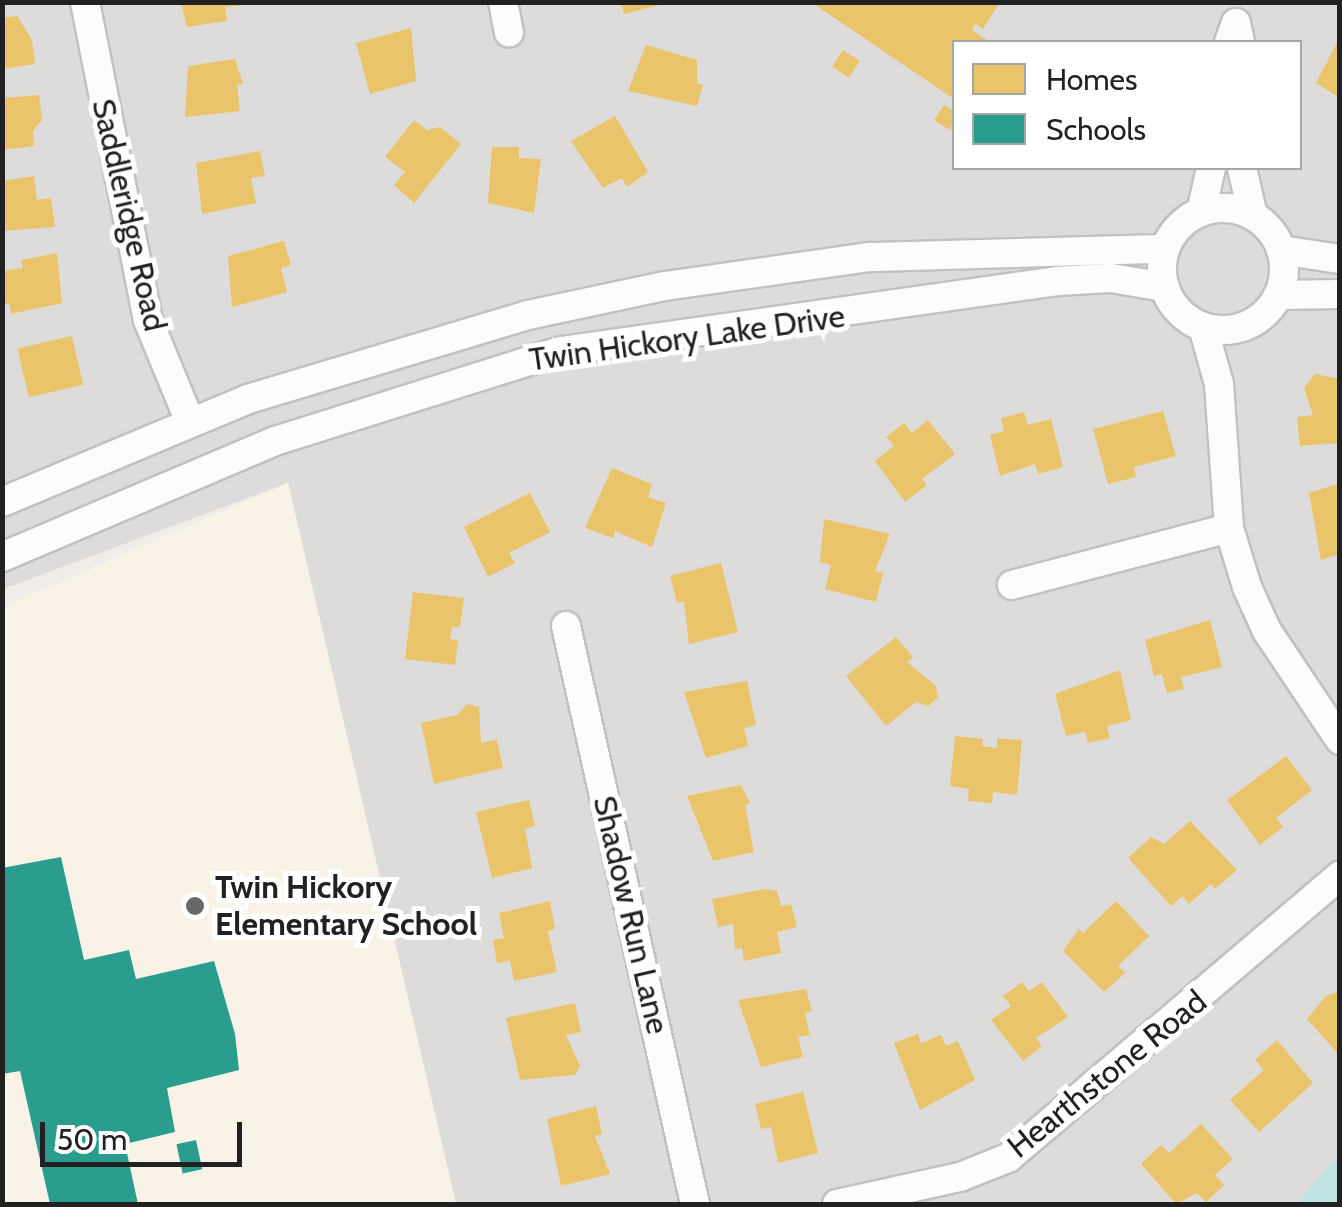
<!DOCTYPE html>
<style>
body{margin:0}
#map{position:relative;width:1342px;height:1207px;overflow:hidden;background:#efece9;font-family:Cabin,sans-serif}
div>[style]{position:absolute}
.residential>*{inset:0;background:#dedcdb}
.education>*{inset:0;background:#f8f3e6}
.water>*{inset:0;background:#bee2e1}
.homes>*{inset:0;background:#e9c46a;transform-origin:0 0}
.schools>*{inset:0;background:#2a9d8f;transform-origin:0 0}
.roads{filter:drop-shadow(2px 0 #c2c1c0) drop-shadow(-2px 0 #c2c1c0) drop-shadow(0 2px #c2c1c0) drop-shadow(0 -2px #c2c1c0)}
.minor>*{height:28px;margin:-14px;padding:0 14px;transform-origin:14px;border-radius:14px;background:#fdfcfc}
.minor>.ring{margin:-14px;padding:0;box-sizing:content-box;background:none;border:28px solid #fdfcfc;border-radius:50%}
.dots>*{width:28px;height:28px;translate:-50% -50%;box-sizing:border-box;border:5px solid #fff;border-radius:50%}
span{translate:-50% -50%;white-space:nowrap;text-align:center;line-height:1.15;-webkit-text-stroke:10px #fff;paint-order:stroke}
.street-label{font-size:32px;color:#212121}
.poi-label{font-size:32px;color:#212121;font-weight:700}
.left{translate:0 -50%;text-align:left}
.frame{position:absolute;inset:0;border:5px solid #212121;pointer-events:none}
.legend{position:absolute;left:952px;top:40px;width:350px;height:130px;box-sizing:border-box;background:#fff;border:2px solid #a6a6a6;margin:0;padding:12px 18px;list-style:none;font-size:30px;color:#212121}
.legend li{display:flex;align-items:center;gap:20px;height:50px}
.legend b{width:50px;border:2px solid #a6a6a6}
.scale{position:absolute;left:40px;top:1122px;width:202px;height:45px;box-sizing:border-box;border:5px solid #212121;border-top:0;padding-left:12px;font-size:30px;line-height:35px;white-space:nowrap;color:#212121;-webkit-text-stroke:8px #fff;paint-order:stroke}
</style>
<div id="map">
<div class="residential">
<div style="clip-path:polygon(evenodd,3px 3px,1339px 3px,1339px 1204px,456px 1204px,288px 483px,3px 589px,3px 3px,954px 42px,1300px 42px,1300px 168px,954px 168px,954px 42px)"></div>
</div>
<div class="education">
<div style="clip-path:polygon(288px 483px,456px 1204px,3px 1204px,2px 607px)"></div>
</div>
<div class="water">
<div style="clip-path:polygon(1339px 1156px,1339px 1204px,1296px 1204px)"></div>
</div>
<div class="homes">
<div style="clip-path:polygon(181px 2px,244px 2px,244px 5px,225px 7px,227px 21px,187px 27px)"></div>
<div style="clip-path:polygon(621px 2px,663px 2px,663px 4px,624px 14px)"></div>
<div style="clip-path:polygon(811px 2px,1000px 2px,983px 29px,976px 24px,972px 30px,990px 42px,954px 42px,954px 99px)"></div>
<div style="clip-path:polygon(17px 16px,32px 40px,35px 64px,2px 69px,2px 18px)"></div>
<div style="clip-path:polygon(411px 28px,416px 81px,370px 94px,356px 43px)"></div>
<div style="clip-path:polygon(1340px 37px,1340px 98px,1316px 83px)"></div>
<div style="clip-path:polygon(646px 45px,697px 60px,697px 83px,703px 85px,697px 106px,628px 91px)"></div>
<div style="left:843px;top:50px;width:20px;height:20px;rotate:33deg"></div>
<div style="clip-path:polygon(235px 59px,243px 84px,237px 85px,240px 111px,185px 117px,188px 66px)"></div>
<div style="clip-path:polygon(39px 95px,42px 120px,33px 131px,34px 146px,2px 150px,2px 98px)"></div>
<div style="clip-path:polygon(944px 105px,954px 111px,951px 131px,934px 120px)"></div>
<div style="clip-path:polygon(615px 116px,648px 172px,627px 187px,622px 178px,603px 188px,571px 141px)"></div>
<div style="clip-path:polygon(414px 120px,427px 130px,440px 127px,461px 144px,414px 203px,394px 185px,405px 172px,385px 157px)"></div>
<div style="clip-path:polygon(492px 147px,519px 147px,519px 158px,541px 159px,534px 213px,488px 203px)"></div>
<div style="clip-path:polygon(260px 151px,265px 176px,251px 178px,256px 203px,202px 214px,196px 163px)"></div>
<div style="clip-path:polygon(34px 176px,37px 200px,51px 198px,55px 227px,2px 231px,2px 181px)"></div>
<div style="clip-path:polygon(284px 241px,291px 265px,281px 268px,287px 292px,232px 307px,228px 256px)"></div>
<div style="clip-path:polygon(57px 253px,62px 303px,11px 314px,9px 303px,3px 304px,2px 271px,23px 268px,21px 260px)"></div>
<div style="left:72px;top:336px;width:50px;height:56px;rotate:77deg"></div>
<div style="clip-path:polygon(1315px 374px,1340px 379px,1340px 443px,1300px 446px,1297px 417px,1313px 415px,1304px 388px)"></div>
<div style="clip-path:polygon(1163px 411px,1176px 456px,1134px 467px,1136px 477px,1108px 484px,1093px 429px)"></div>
<div style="clip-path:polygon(1024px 412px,1028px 425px,1051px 419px,1063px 467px,1038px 474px,1035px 464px,1000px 476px,990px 435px,1004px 431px,1001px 418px)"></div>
<div style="clip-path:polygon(928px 420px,955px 454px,922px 479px,927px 485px,905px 502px,875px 461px,894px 446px,886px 437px,904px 423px,912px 433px)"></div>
<div style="clip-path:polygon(612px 468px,652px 484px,648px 497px,666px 503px,652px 547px,615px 531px,613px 538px,585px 528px)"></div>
<div style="clip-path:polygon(1340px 483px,1340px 554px,1321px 560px,1309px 493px)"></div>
<div style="clip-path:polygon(530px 493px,550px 532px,509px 553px,515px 563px,488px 577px,464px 527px)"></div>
<div style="clip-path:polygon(824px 519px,890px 534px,875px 571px,883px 573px,876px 602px,825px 589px,831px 565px,820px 562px)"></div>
<div style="clip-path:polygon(721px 563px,738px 632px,689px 644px,684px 601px,677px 603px,670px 576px)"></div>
<div style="clip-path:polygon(413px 592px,464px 598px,460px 627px,452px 627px,450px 639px,458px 640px,455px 665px,405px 659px)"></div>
<div style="clip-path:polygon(1210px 620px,1222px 667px,1181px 677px,1184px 689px,1167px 693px,1162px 674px,1154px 676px,1145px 640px)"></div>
<div style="clip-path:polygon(896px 637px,913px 657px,907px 662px,936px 686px,938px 698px,928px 706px,916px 702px,886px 726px,846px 676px)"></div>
<div style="clip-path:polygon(1120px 670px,1131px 720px,1107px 726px,1110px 738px,1088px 743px,1085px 732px,1066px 736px,1055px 694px)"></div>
<div style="clip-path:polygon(747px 681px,756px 725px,744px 728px,748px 746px,706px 758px,684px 692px)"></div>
<div style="clip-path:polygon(467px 704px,479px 707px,481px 743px,497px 740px,503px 768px,434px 784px,421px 723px,457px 715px)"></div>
<div style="clip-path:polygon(955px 736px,983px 739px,982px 746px,997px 748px,997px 738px,1022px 740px,1017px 795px,993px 792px,992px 803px,968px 801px,969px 789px,950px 786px)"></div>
<div style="clip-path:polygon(1286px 756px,1312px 790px,1276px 818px,1283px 827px,1260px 845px,1227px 800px)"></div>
<div style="clip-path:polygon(741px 785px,750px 803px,745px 805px,754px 852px,713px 861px,687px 796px)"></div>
<div style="clip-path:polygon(529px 800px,535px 826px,525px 829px,532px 868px,492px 878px,476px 812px)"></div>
<div style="clip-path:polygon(1190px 821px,1237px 870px,1215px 889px,1211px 884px,1189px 904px,1182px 896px,1171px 906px,1128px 858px,1151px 837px,1164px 844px)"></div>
<div style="clip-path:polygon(766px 889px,777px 891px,781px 906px,791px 904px,797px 927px,777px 932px,781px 953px,744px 961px,742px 948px,735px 949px,733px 924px,718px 927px,712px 899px)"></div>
<div style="clip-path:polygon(550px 901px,555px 929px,548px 931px,557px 972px,514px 981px,510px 961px,497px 963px,493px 940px,504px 938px,499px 913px)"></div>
<div style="clip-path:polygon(1116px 901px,1149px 936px,1118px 966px,1125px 973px,1104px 992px,1063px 951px,1079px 929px,1083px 933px)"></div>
<div style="clip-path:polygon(1022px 982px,1029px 991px,1042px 982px,1068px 1017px,1036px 1038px,1042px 1046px,1023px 1061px,991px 1020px,1011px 1006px,1003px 996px)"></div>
<div style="clip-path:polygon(806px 989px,812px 1011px,805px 1013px,810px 1035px,798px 1037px,803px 1057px,761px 1067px,738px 1000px)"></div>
<div style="clip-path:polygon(1340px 991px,1340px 1056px,1307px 1019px,1326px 996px)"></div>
<div style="clip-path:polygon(575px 1003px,581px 1032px,566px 1035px,580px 1066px,575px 1075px,520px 1080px,506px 1018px)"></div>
<div style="clip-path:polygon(918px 1034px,921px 1043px,941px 1035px,946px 1046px,958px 1041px,975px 1080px,920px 1110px,894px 1043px)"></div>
<div style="clip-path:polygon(1277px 1040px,1313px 1083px,1259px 1132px,1230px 1100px,1264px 1070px,1255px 1060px)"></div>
<div style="clip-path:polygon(803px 1092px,818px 1153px,778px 1163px,771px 1127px,761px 1129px,755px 1104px)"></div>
<div style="clip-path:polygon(596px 1106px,602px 1134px,595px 1136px,610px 1174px,561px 1186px,547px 1119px)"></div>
<div style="clip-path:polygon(1201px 1124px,1233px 1159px,1215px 1175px,1224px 1185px,1206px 1202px,1197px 1193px,1176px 1204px,1141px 1164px,1161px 1145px,1169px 1153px)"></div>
</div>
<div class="schools">
<div style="clip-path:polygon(61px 857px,84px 960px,129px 950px,136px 979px,214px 961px,235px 1034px,239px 1070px,167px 1088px,175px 1132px,125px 1144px,138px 1204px,50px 1204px,20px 1071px,2px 1074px,2px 868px)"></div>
<div style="left:196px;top:1140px;width:30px;height:20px;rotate:78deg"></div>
</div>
<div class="roads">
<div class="minor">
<div style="left:85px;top:2px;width:324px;rotate:78.8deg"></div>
<div style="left:148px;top:320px;width:110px;rotate:67.6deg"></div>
<div style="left:503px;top:2px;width:31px;rotate:79deg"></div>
<div style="left:1229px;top:42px;width:20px;rotate:-70deg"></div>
<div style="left:1236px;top:23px;width:19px;rotate:78deg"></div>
<div style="left:1242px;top:168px;width:49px;rotate:77.1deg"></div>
<div class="ring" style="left:1162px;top:208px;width:94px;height:94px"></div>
<div style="left:1201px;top:212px;width:45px;rotate:-77.2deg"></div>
<div style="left:1281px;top:250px;width:60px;rotate:8.7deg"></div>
<div style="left:1278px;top:295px;width:62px;rotate:-0.9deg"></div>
<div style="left:1203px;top:327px;width:59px;rotate:74.3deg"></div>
<div style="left:1219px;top:384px;width:144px;rotate:86deg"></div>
<div style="left:1229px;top:528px;width:62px;rotate:73deg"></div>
<div style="left:1247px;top:587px;width:48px;rotate:65.6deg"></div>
<div style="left:1267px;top:631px;width:131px;rotate:56.2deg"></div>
<div style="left:2px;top:502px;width:267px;rotate:-22.7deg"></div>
<div style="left:248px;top:399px;width:292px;rotate:-16.7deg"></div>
<div style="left:528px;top:315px;width:140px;rotate:-12deg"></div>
<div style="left:665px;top:286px;width:207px;rotate:-8.1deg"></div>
<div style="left:870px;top:257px;width:295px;rotate:-1.6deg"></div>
<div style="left:2px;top:557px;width:297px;rotate:-23deg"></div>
<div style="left:275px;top:441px;width:300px;rotate:-17.5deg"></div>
<div style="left:561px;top:351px;width:501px;rotate:-8.03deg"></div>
<div style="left:1057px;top:281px;width:54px;rotate:-3.2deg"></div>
<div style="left:1111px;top:278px;width:55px;rotate:9.5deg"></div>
<div style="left:1012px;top:585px;width:224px;rotate:-14.7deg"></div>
<div style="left:566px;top:626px;width:592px;rotate:77.42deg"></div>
<div style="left:837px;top:1204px;width:126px;rotate:-12.4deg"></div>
<div style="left:960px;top:1177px;width:52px;rotate:-21.6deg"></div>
<div style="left:1008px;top:1158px;width:436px;rotate:-40.4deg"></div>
</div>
</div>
<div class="dots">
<div style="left:195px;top:906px;background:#696867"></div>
</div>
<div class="street-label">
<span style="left:129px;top:215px;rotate:77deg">Saddleridge Road</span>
<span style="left:687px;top:338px;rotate:-8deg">Twin Hickory Lake Drive</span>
<span style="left:631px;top:915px;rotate:77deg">Shadow Run Lane</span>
<span style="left:1107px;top:1074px;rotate:-39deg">Hearthstone Road</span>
</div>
<div class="poi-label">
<span class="left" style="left:215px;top:906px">Twin Hickory<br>Elementary School</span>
</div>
<div class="frame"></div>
<ul class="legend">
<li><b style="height:28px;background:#e9c46a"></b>Homes</li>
<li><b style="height:28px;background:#2a9d8f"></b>Schools</li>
</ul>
<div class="scale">50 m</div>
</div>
